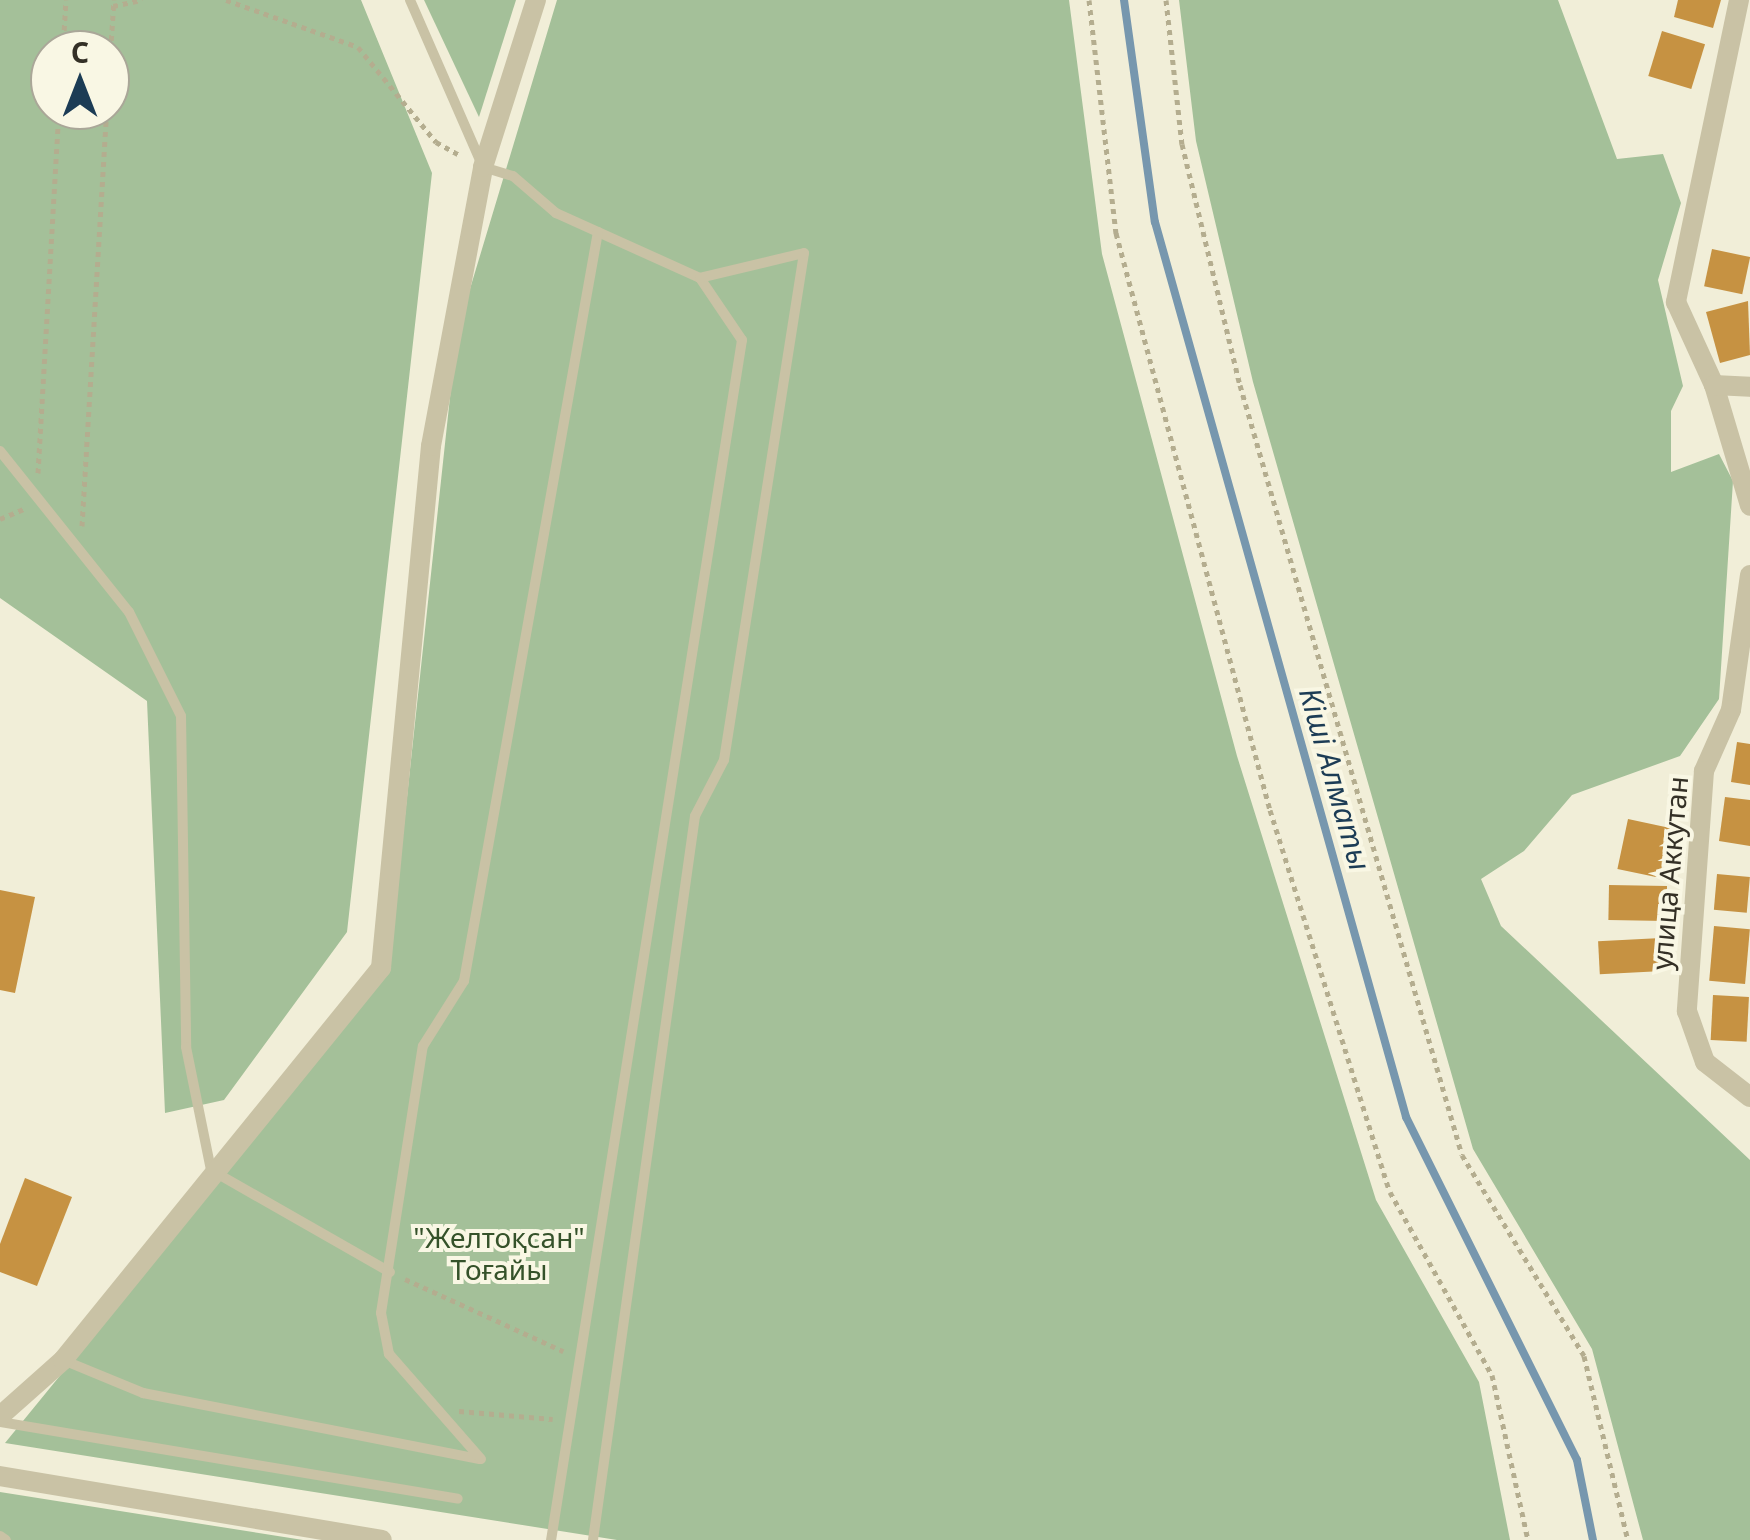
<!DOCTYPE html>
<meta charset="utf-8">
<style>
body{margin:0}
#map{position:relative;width:1750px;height:1540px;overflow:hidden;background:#f1eed8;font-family:"Noto Sans",sans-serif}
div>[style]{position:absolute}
.green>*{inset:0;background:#a4c099}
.stream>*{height:8px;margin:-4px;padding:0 4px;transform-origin:4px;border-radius:4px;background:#7797ae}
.building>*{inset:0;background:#c69242;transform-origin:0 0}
.path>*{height:5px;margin-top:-2.5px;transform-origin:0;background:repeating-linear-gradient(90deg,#b4ad8f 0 5px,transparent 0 10px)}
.lane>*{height:10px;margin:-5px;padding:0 5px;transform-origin:5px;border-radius:5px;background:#c9c2a5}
.street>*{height:20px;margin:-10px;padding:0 10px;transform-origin:10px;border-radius:10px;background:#c9c2a5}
span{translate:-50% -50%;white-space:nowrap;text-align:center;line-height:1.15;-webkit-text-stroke:8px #f9f7e4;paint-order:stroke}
.street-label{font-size:28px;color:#343026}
.park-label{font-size:28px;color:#35522a}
.water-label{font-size:30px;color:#1c3c55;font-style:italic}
.north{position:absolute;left:30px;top:30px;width:100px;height:100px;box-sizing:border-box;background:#f9f7e4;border:2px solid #aaa798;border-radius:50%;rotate:0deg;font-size:28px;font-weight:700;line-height:40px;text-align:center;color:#343026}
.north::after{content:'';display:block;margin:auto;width:35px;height:45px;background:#1c3c55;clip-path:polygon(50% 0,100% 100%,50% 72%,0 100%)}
</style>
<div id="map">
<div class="green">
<div style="clip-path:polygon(evenodd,0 0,361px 0,432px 173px,347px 932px,224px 1100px,165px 1113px,147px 701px,0 598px,0 0,50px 50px,110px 50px,110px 110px,50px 110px,50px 50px)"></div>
<div style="clip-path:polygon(424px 0,516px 0,479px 117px)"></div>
<div style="clip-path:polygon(557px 0,1069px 0,1102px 254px,1237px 756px,1376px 1200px,1479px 1382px,1510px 1540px,617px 1540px,5px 1443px,388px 974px,457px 332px)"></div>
<div style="clip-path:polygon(1179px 0,1558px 0,1617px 159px,1663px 154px,1681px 203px,1658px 280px,1683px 386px,1671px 411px,1671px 472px,1719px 454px,1733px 481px,1719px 699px,1680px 756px,1572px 795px,1524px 851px,1481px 879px,1501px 926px,1750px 1160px,1750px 1540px,1643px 1540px,1592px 1349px,1473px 1149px,1253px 382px,1196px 141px)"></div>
<div style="clip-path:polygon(0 1492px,303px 1540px,0 1540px)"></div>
</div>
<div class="stream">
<div style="left:1124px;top:0;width:224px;rotate:82.1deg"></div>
<div style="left:1155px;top:222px;width:930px;rotate:74.33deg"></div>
<div style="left:1406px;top:1117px;width:383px;rotate:63.5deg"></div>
<div style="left:1577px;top:1460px;width:82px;rotate:78.7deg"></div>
</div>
<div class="building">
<div style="clip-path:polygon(1678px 0,1721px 0,1713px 28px,1674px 17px)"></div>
<div style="left:1662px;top:31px;width:45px;height:47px;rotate:17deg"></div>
<div style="left:1712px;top:249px;width:39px;height:38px;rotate:12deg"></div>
<div style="clip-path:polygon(1748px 301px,1750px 355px,1720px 363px,1706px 312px)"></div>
<div style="clip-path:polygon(1737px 742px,1750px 744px,1750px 785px,1731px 782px)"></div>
<div style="clip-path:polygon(1725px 797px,1750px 800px,1750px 846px,1719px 841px)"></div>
<div style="left:1628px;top:819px;width:43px;height:51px;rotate:12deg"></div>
<div style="left:1717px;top:874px;width:33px;height:36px;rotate:5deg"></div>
<div style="left:1609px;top:885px;width:58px;height:35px;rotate:1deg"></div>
<div style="clip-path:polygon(0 890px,35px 897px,15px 993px,0 990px)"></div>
<div style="left:1714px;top:926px;width:36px;height:55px;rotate:5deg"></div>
<div style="left:1661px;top:938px;width:33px;height:63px;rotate:87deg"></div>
<div style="left:1713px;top:995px;width:36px;height:45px;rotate:3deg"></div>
<div style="clip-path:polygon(25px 1178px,72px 1197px,37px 1286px,0 1272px,0 1244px)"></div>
</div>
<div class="path">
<div style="left:226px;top:0;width:140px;rotate:19.6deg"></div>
<div style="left:358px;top:47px;width:123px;rotate:50.6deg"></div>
<div style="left:436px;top:142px;width:25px;rotate:29deg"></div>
<div style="left:1089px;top:0;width:235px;rotate:83.4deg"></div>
<div style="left:1116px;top:233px;width:597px;rotate:75.06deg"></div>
<div style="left:1270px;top:810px;width:400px;rotate:72.6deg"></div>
<div style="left:1390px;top:1192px;width:210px;rotate:60.9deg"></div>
<div style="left:1492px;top:1375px;width:169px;rotate:77.7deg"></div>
<div style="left:1166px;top:0;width:145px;rotate:83.7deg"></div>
<div style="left:1182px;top:144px;width:248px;rotate:76.5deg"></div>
<div style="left:1240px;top:385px;width:801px;rotate:73.92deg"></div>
<div style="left:1462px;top:1155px;width:235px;rotate:58.7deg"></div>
<div style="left:1584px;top:1356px;width:189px;rotate:76.6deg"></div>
<div style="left:113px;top:6px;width:30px;rotate:-12deg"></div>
<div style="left:63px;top:50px;width:50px;rotate:-86.6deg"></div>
<div style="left:110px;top:60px;width:60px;rotate:-86.2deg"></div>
<div style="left:38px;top:473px;width:364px;rotate:-86.7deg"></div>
<div style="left:0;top:519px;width:26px;rotate:-23deg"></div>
<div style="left:82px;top:526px;width:417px;rotate:-86.6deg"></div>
<div style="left:405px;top:1279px;width:174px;rotate:24.5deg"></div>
<div style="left:459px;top:1411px;width:94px;rotate:4.9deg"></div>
</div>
<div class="lane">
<div style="left:410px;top:0;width:182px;rotate:66.4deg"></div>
<div style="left:483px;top:167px;width:31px;rotate:17deg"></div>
<div style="left:513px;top:176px;width:57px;rotate:40.7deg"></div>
<div style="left:556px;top:213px;width:158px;rotate:24.3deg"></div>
<div style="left:700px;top:278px;width:75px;rotate:55.9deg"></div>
<div style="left:742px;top:340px;width:1215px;rotate:99.04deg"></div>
<div style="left:0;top:451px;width:206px;rotate:51.3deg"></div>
<div style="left:129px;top:612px;width:116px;rotate:63.4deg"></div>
<div style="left:181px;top:716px;width:331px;rotate:89.1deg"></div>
<div style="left:186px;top:1047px;width:126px;rotate:78.5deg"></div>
<div style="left:211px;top:1170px;width:206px;rotate:29.7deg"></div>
<div style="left:63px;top:1360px;width:87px;rotate:22.4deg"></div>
<div style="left:143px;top:1393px;width:343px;rotate:11.1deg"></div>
<div style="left:0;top:1422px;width:464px;rotate:9.5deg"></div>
<div style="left:481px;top:1459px;width:140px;rotate:-131.2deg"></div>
<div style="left:389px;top:1354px;width:42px;rotate:-101deg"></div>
<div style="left:381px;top:1313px;width:270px;rotate:-81.1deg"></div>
<div style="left:423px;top:1046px;width:77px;rotate:-57.8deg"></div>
<div style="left:464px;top:981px;width:761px;rotate:-79.86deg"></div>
<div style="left:0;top:1536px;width:7px;rotate:34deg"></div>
<div style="left:593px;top:1540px;width:731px;rotate:-81.98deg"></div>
<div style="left:695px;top:816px;width:63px;rotate:-62.6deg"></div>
<div style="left:724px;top:760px;width:513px;rotate:-81.03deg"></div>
<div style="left:804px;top:253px;width:107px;rotate:166.5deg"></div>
</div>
<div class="street">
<div style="left:1739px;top:0;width:309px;rotate:101.8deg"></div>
<div style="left:1676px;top:302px;width:91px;rotate:65.4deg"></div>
<div style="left:1714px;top:385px;width:126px;rotate:73.4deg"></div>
<div style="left:1714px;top:385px;width:36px;rotate:3deg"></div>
<div style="left:1750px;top:575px;width:136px;rotate:98deg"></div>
<div style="left:1731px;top:710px;width:67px;rotate:113.9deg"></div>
<div style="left:1704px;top:771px;width:241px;rotate:94.1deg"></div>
<div style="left:1687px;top:1011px;width:54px;rotate:70.6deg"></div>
<div style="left:1705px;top:1062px;width:57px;rotate:37.9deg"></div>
<div style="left:0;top:1416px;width:84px;rotate:-41.6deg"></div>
<div style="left:63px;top:1360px;width:505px;rotate:-50.95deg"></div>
<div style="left:381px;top:968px;width:524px;rotate:-84.53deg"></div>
<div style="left:431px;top:446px;width:284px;rotate:-79.4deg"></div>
<div style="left:483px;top:167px;width:175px;rotate:-72.4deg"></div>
<div style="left:0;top:1476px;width:387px;rotate:9.5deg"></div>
</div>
<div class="street-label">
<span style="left:1669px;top:873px;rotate:-85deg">улица Аккутан</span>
</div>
<div class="park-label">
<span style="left:499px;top:1253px">"Желтоқсан"<br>Тоғайы</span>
</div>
<div class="water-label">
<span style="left:1335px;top:779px;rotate:74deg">Кіші Алматы</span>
</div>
<div class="north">С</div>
</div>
